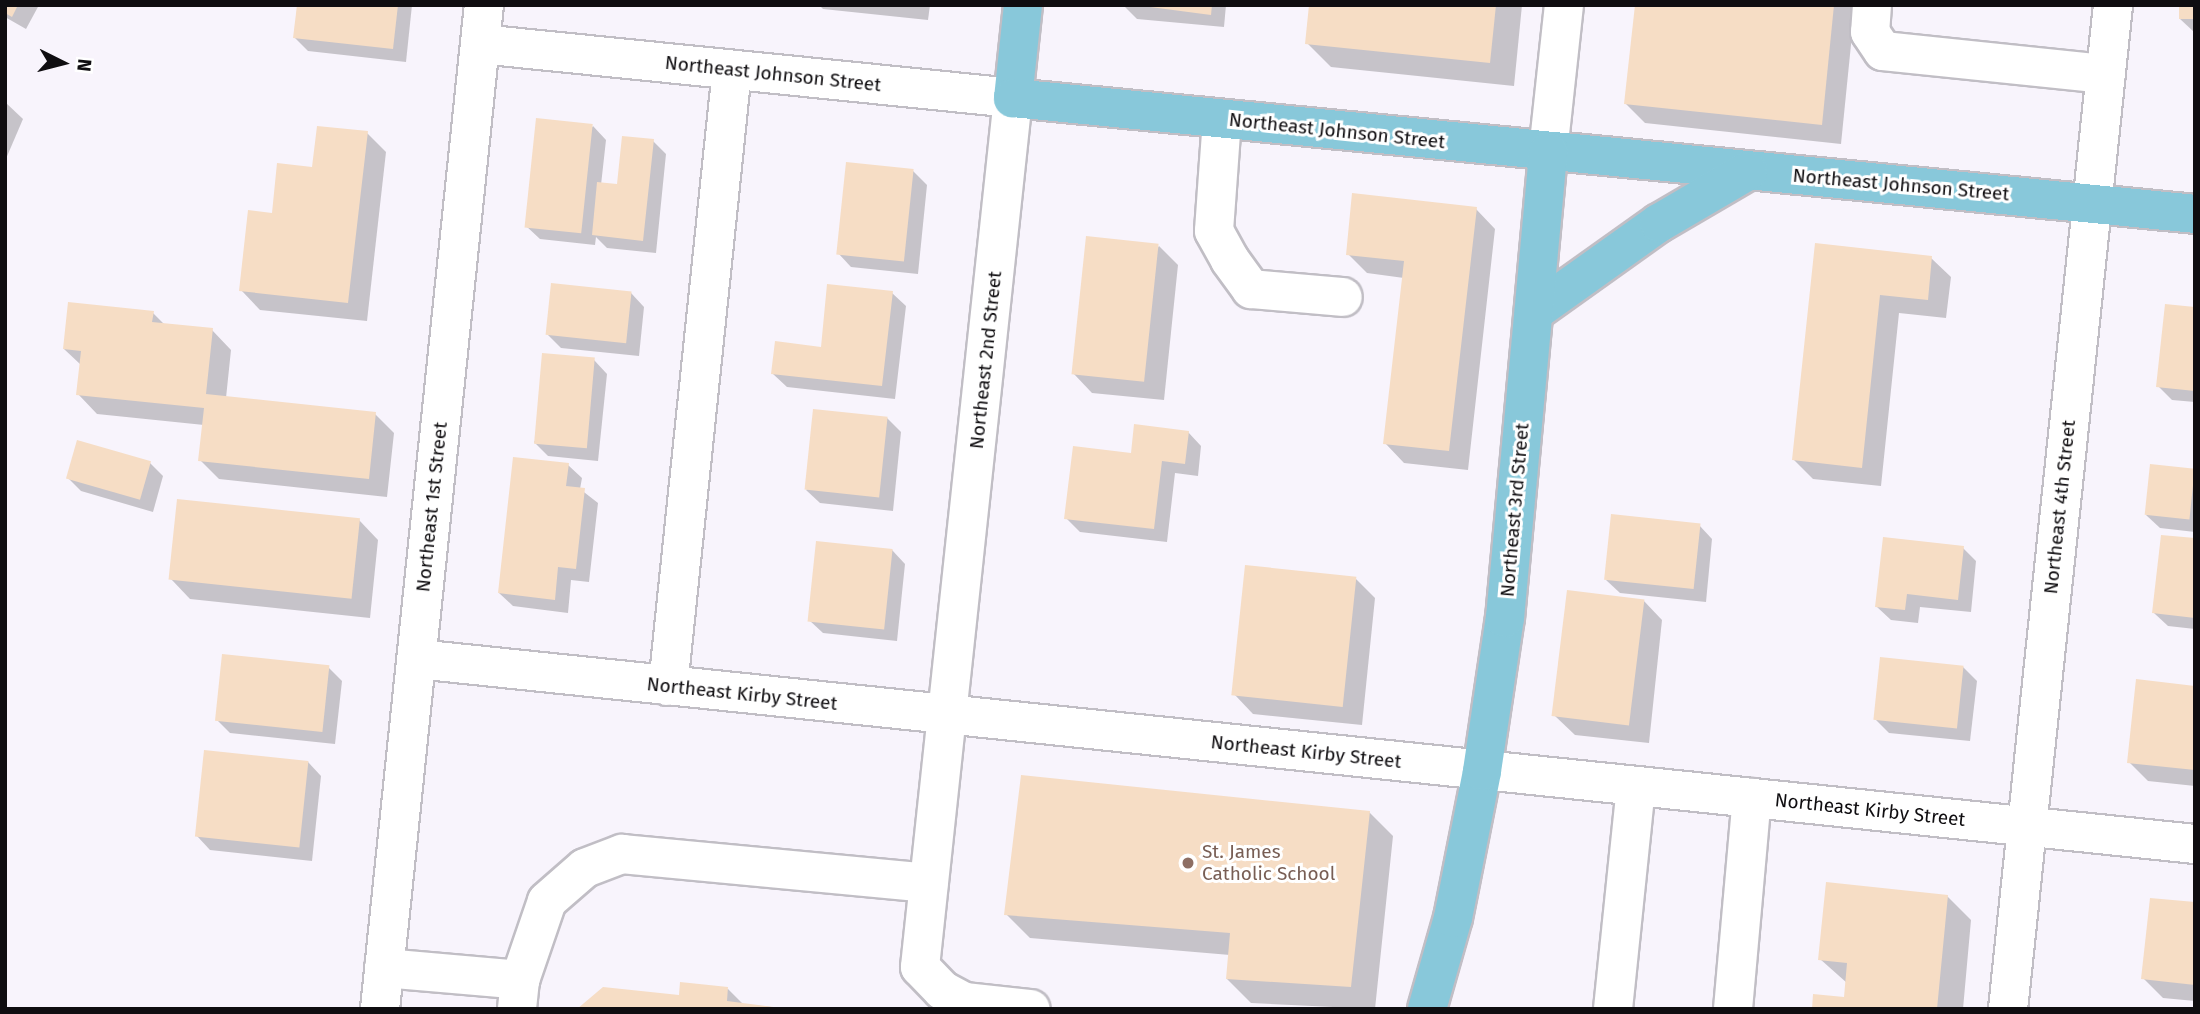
<!DOCTYPE html>
<style>
body{margin:0}
#map{position:relative;width:2200px;height:1014px;overflow:hidden;background:#f8f4fc;font-family:"Fira Sans",sans-serif}
div>[style]{position:absolute}
.shadow>*{inset:0;background:#0003}
.building>*{inset:0;background:#f6ddc5;transform-origin:0 0}
.roads{filter:drop-shadow(2px 0 #c1bec5) drop-shadow(-2px 0 #c1bec5) drop-shadow(0 2px #c1bec5) drop-shadow(0 -2px #c1bec5)}
.minor>*{height:38px;margin:-19px;padding:0 19px;transform-origin:19px;border-radius:19px;background:#fff}
.major>*{height:38px;margin:-19px;padding:0 19px;transform-origin:19px;border-radius:19px;background:#88c8da}
.dots>*{width:19px;height:19px;translate:-50% -50%;box-sizing:border-box;border:4px solid #fff;border-radius:50%}
span{translate:-50% -50%;white-space:nowrap;text-align:center;line-height:1.15;-webkit-text-stroke:6px #fff;paint-order:stroke}
.street-label{font-size:19px;color:#0f0d10}
.education-label{font-size:19px;color:#785e54}
.left{translate:0 -50%;text-align:left}
.frame{position:absolute;inset:0;border:7px solid #0f0d10;pointer-events:none}
.north{position:absolute;left:28px;top:28px;width:70px;height:70px;-webkit-text-stroke:5px #fff;paint-order:stroke;rotate:96deg;font-size:19px;font-weight:700;line-height:28px;text-align:center;color:#0f0d10}
.north::after{content:'';display:block;margin:auto;width:24px;height:32px;background:#0f0d10;clip-path:polygon(50% 0,100% 100%,50% 72%,0 100%)}
</style>
<div id="map">
<div class="shadow">
<div style="clip-path:polygon(5px 5px,39px 5px,26px 29px,5px 17px)"></div>
<div style="clip-path:polygon(298px 5px,412px 5px,406px 62px,308px 51px,295px 38px)"></div>
<div style="clip-path:polygon(819px 5px,930px 5px,928px 20px,823px 9px)"></div>
<div style="clip-path:polygon(1123px 5px,1226px 5px,1224px 27px,1137px 19px)"></div>
<div style="clip-path:polygon(1311px 5px,1522px 5px,1514px 86px,1331px 67px,1307px 43px)"></div>
<div style="clip-path:polygon(1636px 5px,1855px 5px,1841px 144px,1645px 123px,1626px 104px)"></div>
<div style="clip-path:polygon(2195px 5px,2195px 33px,2179px 18px)"></div>
<div style="clip-path:polygon(5px 102px,23px 119px,5px 161px)"></div>
<div style="clip-path:polygon(593px 126px,606px 140px,601px 185px,618px 186px,653px 141px,666px 154px,656px 253px,607px 248px,596px 237px,595px 245px,540px 239px,526px 226px)"></div>
<div style="clip-path:polygon(367px 133px,386px 152px,367px 321px,260px 310px,241px 290px,274px 215px,314px 169px)"></div>
<div style="clip-path:polygon(913px 171px,927px 185px,918px 274px,851px 267px,838px 253px)"></div>
<div style="clip-path:polygon(1476px 209px,1495px 229px,1468px 470px,1404px 463px,1385px 443px,1404px 278px,1367px 273px,1348px 254px)"></div>
<div style="clip-path:polygon(1817px 245px,1931px 258px,1951px 277px,1946px 318px,1899px 313px,1881px 486px,1813px 479px,1794px 460px)"></div>
<div style="clip-path:polygon(1159px 246px,1178px 265px,1164px 400px,1092px 393px,1073px 373px)"></div>
<div style="clip-path:polygon(631px 293px,644px 307px,639px 356px,561px 348px,548px 335px)"></div>
<div style="clip-path:polygon(892px 293px,906px 306px,895px 399px,787px 387px,773px 374px,822px 349px)"></div>
<div style="clip-path:polygon(2195px 308px,2195px 402px,2172px 400px,2158px 386px)"></div>
<div style="clip-path:polygon(153px 313px,165px 325px,212px 330px,231px 350px,226px 398px,375px 414px,394px 433px,387px 497px,219px 479px,200px 460px,204px 425px,97px 414px,78px 394px,81px 365px,64px 349px)"></div>
<div style="clip-path:polygon(594px 360px,607px 374px,598px 461px,548px 456px,534px 442px)"></div>
<div style="clip-path:polygon(887px 418px,901px 432px,893px 511px,820px 503px,806px 490px)"></div>
<div style="clip-path:polygon(1188px 432px,1201px 446px,1198px 476px,1175px 473px,1167px 542px,1080px 532px,1066px 518px,1132px 455px)"></div>
<div style="clip-path:polygon(150px 463px,163px 476px,153px 512px,81px 491px,67px 477px)"></div>
<div style="clip-path:polygon(568px 465px,582px 478px,580px 489px,598px 503px,589px 582px,571px 580px,568px 613px,513px 606px,499px 593px)"></div>
<div style="clip-path:polygon(2195px 471px,2195px 532px,2160px 528px,2146px 515px)"></div>
<div style="clip-path:polygon(359px 520px,378px 540px,370px 618px,190px 599px,171px 579px)"></div>
<div style="clip-path:polygon(1699px 525px,1712px 539px,1706px 602px,1620px 593px,1606px 580px)"></div>
<div style="clip-path:polygon(2195px 540px,2195px 629px,2168px 626px,2154px 613px)"></div>
<div style="clip-path:polygon(1963px 548px,1976px 561px,1971px 612px,1920px 607px,1918px 623px,1891px 620px,1877px 607px)"></div>
<div style="clip-path:polygon(892px 550px,905px 564px,897px 641px,823px 633px,809px 620px)"></div>
<div style="clip-path:polygon(1356px 579px,1375px 598px,1362px 725px,1253px 714px,1234px 694px)"></div>
<div style="clip-path:polygon(1643px 600px,1662px 620px,1649px 743px,1575px 735px,1555px 716px)"></div>
<div style="clip-path:polygon(328px 667px,342px 681px,335px 744px,230px 733px,217px 720px)"></div>
<div style="clip-path:polygon(1963px 667px,1977px 681px,1970px 741px,1889px 733px,1875px 719px)"></div>
<div style="clip-path:polygon(2195px 687px,2195px 786px,2148px 781px,2129px 762px)"></div>
<div style="clip-path:polygon(308px 762px,321px 776px,312px 861px,210px 850px,197px 836px)"></div>
<div style="clip-path:polygon(1369px 812px,1393px 836px,1375px 1009px,1251px 1003px,1227px 979px,1230px 955px,1030px 938px,1006px 914px)"></div>
<div style="clip-path:polygon(1947px 896px,1971px 920px,1963px 1009px,1814px 1009px,1846px 999px,1847px 983px,1820px 959px)"></div>
<div style="clip-path:polygon(2195px 904px,2195px 1001px,2163px 998px,2143px 978px)"></div>
<div style="clip-path:polygon(728px 989px,743px 1004px,790px 1009px,580px 1009px)"></div>
</div>
<div class="building">
<div style="clip-path:polygon(5px 5px,18px 5px,12px 17px,5px 13px)"></div>
<div style="clip-path:polygon(297px 5px,398px 5px,393px 49px,293px 38px)"></div>
<div style="clip-path:polygon(1135px 5px,1212px 5px,1211px 15px)"></div>
<div style="clip-path:polygon(1309px 5px,1496px 5px,1490px 63px,1305px 44px)"></div>
<div style="clip-path:polygon(1635px 5px,1834px 5px,1822px 125px,1624px 104px)"></div>
<div style="left:2179px;top:5px;width:16px;height:14px"></div>
<div style="left:536px;top:118px;width:57px;height:110px;rotate:6deg"></div>
<div style="clip-path:polygon(317px 126px,368px 131px,348px 303px,239px 291px,248px 210px,272px 213px,277px 163px,312px 167px)"></div>
<div style="clip-path:polygon(622px 136px,654px 139px,643px 241px,592px 235px,597px 182px,617px 184px)"></div>
<div style="left:846px;top:162px;width:68px;height:93px;rotate:6deg"></div>
<div style="clip-path:polygon(1352px 193px,1477px 207px,1449px 451px,1383px 444px,1404px 261px,1346px 255px)"></div>
<div style="left:1086px;top:236px;width:73px;height:139px;rotate:6deg"></div>
<div style="clip-path:polygon(1815px 243px,1932px 256px,1928px 300px,1880px 295px,1862px 468px,1792px 460px)"></div>
<div style="left:551px;top:283px;width:81px;height:52px;rotate:6deg"></div>
<div style="clip-path:polygon(827px 284px,893px 291px,882px 386px,771px 374px,775px 341px,821px 347px)"></div>
<div style="clip-path:polygon(68px 302px,154px 311px,152px 322px,213px 328px,206px 394px,376px 412px,369px 479px,198px 461px,204px 408px,76px 395px,81px 351px,63px 349px)"></div>
<div style="clip-path:polygon(2165px 304px,2195px 307px,2195px 391px,2156px 387px)"></div>
<div style="left:542px;top:353px;width:53px;height:91px;rotate:5deg"></div>
<div style="left:813px;top:409px;width:75px;height:81px;rotate:6deg"></div>
<div style="clip-path:polygon(1134px 424px,1189px 431px,1185px 464px,1162px 461px,1154px 529px,1064px 519px,1073px 446px,1131px 453px)"></div>
<div style="left:77px;top:440px;width:77px;height:40px;rotate:16deg"></div>
<div style="clip-path:polygon(513px 457px,569px 463px,566px 486px,585px 488px,576px 569px,558px 567px,555px 600px,498px 593px)"></div>
<div style="left:2150px;top:464px;width:45px;height:51px;rotate:6deg"></div>
<div style="left:177px;top:499px;width:184px;height:81px;rotate:6deg"></div>
<div style="left:1611px;top:514px;width:90px;height:66px;rotate:6deg"></div>
<div style="clip-path:polygon(2161px 535px,2195px 538px,2195px 618px,2152px 613px)"></div>
<div style="clip-path:polygon(1883px 537px,1964px 546px,1958px 600px,1907px 594px,1905px 610px,1875px 607px)"></div>
<div style="left:816px;top:541px;width:77px;height:81px;rotate:6deg"></div>
<div style="left:1245px;top:565px;width:112px;height:131px;rotate:6deg"></div>
<div style="left:1567px;top:590px;width:78px;height:127px;rotate:7deg"></div>
<div style="left:222px;top:654px;width:108px;height:67px;rotate:6deg"></div>
<div style="left:1880px;top:657px;width:84px;height:63px;rotate:6deg"></div>
<div style="clip-path:polygon(2136px 679px,2195px 686px,2195px 770px,2127px 763px)"></div>
<div style="left:204px;top:750px;width:105px;height:87px;rotate:6deg"></div>
<div style="clip-path:polygon(1021px 775px,1370px 811px,1351px 987px,1226px 979px,1230px 933px,1004px 915px)"></div>
<div style="clip-path:polygon(1826px 882px,1948px 895px,1937px 1009px,1812px 1009px,1813px 994px,1844px 997px,1847px 963px,1818px 960px)"></div>
<div style="clip-path:polygon(2150px 898px,2195px 902px,2195px 985px,2141px 979px)"></div>
<div style="clip-path:polygon(680px 982px,728px 987px,727px 1001px,789px 1009px,577px 1009px,603px 987px,679px 995px)"></div>
</div>
<div class="roads">
<div class="minor">
<div style="left:1872px;top:5px;width:27px;rotate:94deg"></div>
<div style="left:1870px;top:32px;width:23px;rotate:56deg"></div>
<div style="left:1883px;top:51px;width:224px;rotate:5.9deg"></div>
<div style="left:480px;top:44px;width:536px;rotate:5.79deg"></div>
<div style="left:1013px;top:98px;width:874px;rotate:96.11deg"></div>
<div style="left:920px;top:967px;width:32px;rotate:46deg"></div>
<div style="left:942px;top:990px;width:26px;rotate:28deg"></div>
<div style="left:965px;top:1002px;width:66px;rotate:6.1deg"></div>
<div style="left:1222px;top:119px;width:112px;rotate:94.1deg"></div>
<div style="left:1214px;top:231px;width:33px;rotate:61deg"></div>
<div style="left:1230px;top:260px;width:36px;rotate:54deg"></div>
<div style="left:1251px;top:289px;width:92px;rotate:5deg"></div>
<div style="left:1548px;top:152px;width:148px;rotate:-83.8deg"></div>
<div style="left:417px;top:659px;width:1788px;rotate:5.94deg"></div>
<div style="left:668px;top:686px;width:619px;rotate:-84.07deg"></div>
<div style="left:384px;top:968px;width:137px;rotate:5deg"></div>
<div style="left:520px;top:980px;width:29px;rotate:96deg"></div>
<div style="left:520px;top:980px;width:83px;rotate:-71.1deg"></div>
<div style="left:547px;top:901px;width:50px;rotate:-41deg"></div>
<div style="left:585px;top:868px;width:40px;rotate:-21deg"></div>
<div style="left:622px;top:854px;width:308px;rotate:5.4deg"></div>
<div style="left:380px;top:1009px;width:1009px;rotate:-84.09deg"></div>
<div style="left:1613px;top:1009px;width:224px;rotate:-84.1deg"></div>
<div style="left:1733px;top:1009px;width:212px;rotate:-84.9deg"></div>
<div style="left:2008px;top:1009px;width:1009px;rotate:-84.03deg"></div>
</div>
<div class="major">
<div style="left:1023px;top:5px;width:94px;rotate:96.1deg"></div>
<div style="left:1013px;top:98px;width:1188px;rotate:5.6deg"></div>
<div style="left:1534px;top:312px;width:153px;rotate:-35.5deg"></div>
<div style="left:1659px;top:223px;width:103px;rotate:-30.3deg"></div>
<div style="left:1427px;top:1009px;width:95px;rotate:-74.1deg"></div>
<div style="left:1453px;top:918px;width:150px;rotate:-78.8deg"></div>
<div style="left:1482px;top:771px;width:155px;rotate:-81.5deg"></div>
<div style="left:1505px;top:618px;width:468px;rotate:-84.7deg"></div>
</div>
</div>
<div class="dots">
<div style="left:1188px;top:863px;background:#8d6e63"></div>
</div>
<div class="street-label">
<span style="left:773px;top:74px;rotate:6deg">Northeast Johnson Street</span>
<span style="left:1337px;top:131px;rotate:6deg">Northeast Johnson Street</span>
<span style="left:1901px;top:185px;rotate:5deg">Northeast Johnson Street</span>
<span style="left:986px;top:360px;rotate:-84deg">Northeast 2nd Street</span>
<span style="left:432px;top:507px;rotate:-84deg">Northeast 1st Street</span>
<span style="left:2060px;top:507px;rotate:-84deg">Northeast 4th Street</span>
<span style="left:1515px;top:510px;rotate:-85deg">Northeast 3rd Street</span>
<span style="left:742px;top:694px;rotate:6deg">Northeast Kirby Street</span>
<span style="left:1306px;top:752px;rotate:6deg">Northeast Kirby Street</span>
<span style="left:1870px;top:810px;rotate:6deg">Northeast Kirby Street</span>
</div>
<div class="education-label">
<span class="left" style="left:1202px;top:863px">St. James<br>Catholic School</span>
</div>
<div class="frame"></div>
<div class="north">N</div>
</div>
